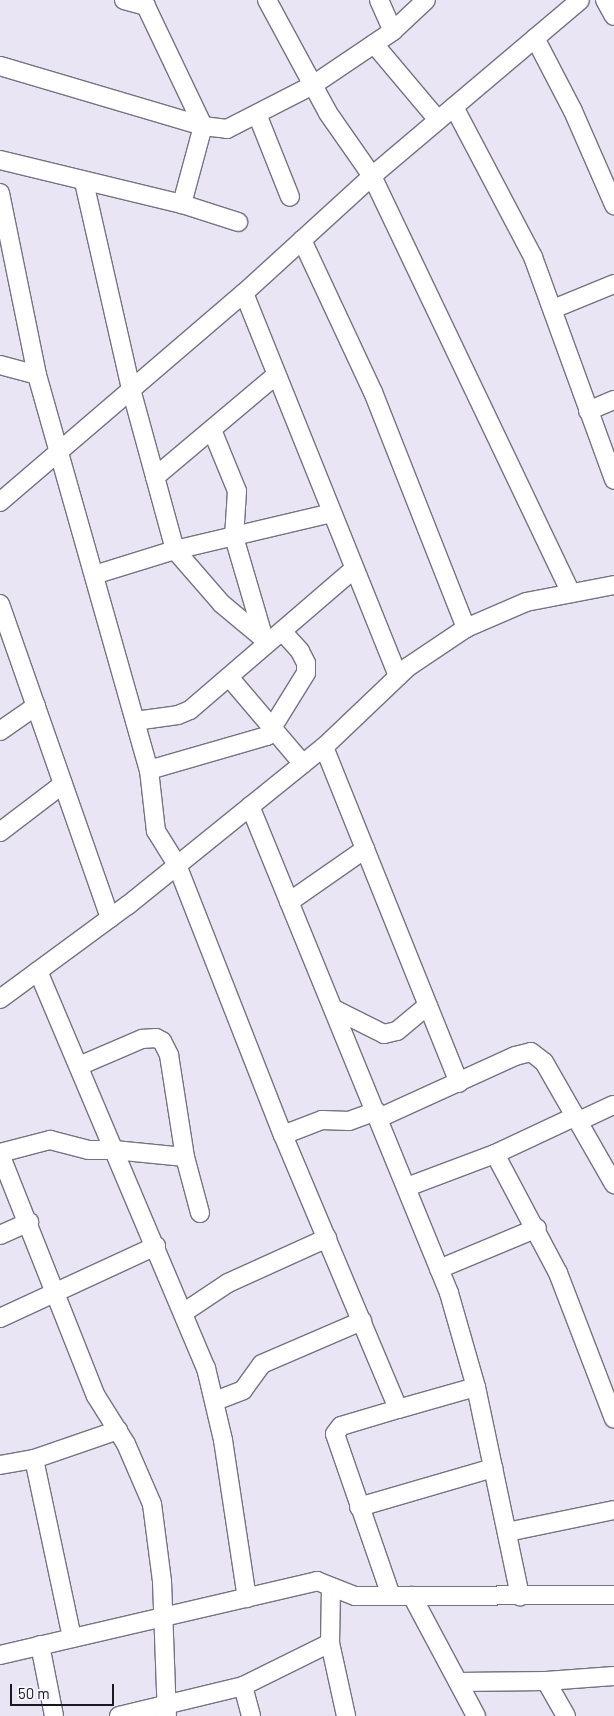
<!DOCTYPE html>
<style>
body{margin:0}
#map{position:relative;width:614px;height:1716px;overflow:hidden;background:#e9e5f5;font-family:Barlow,sans-serif}
div>[style]{position:absolute}
.roads{filter:drop-shadow(1px 0 #767380) drop-shadow(-1px 0 #767380) drop-shadow(0 1px #767380) drop-shadow(0 -1px #767380)}
.minor>*{height:18px;margin:-9px;padding:0 9px;transform-origin:9px;border-radius:9px;background:#fff}
span{translate:-50% -50%;white-space:nowrap;text-align:center;line-height:1.15;-webkit-text-stroke:4.5px #f6f4fd;paint-order:stroke}
.scale{position:absolute;left:10px;top:1684px;width:104px;height:22px;box-sizing:border-box;border:2px solid #1a191e;border-top:0;padding-left:6px;font-size:15px;line-height:18px;white-space:nowrap;color:#1a191e;-webkit-text-stroke:4px #f6f4fd;paint-order:stroke}
</style>
<div id="map">
<div class="roads">
<div class="minor">
<div style="left:124px;top:0;width:23px;rotate:15deg"></div>
<div style="left:143px;top:0;width:140px;rotate:64.5deg"></div>
<div style="left:203px;top:126px;width:81px;rotate:105.1deg"></div>
<div style="left:267px;top:0;width:128px;rotate:61.6deg"></div>
<div style="left:328px;top:113px;width:77px;rotate:55.1deg"></div>
<div style="left:372px;top:176px;width:462px;rotate:64.5deg"></div>
<div style="left:379px;top:0;width:34px;rotate:66deg"></div>
<div style="left:605px;top:0;width:18px;rotate:61deg"></div>
<div style="left:535px;top:38px;width:82px;rotate:62.5deg"></div>
<div style="left:573px;top:111px;width:103px;rotate:66.4deg"></div>
<div style="left:374px;top:44px;width:99px;rotate:49.9deg"></div>
<div style="left:0;top:66px;width:212px;rotate:16.5deg"></div>
<div style="left:203px;top:126px;width:24px;rotate:7deg"></div>
<div style="left:227px;top:129px;width:97px;rotate:-27.1deg"></div>
<div style="left:313px;top:85px;width:97px;rotate:-34deg"></div>
<div style="left:393px;top:31px;width:45px;rotate:-43.2deg"></div>
<div style="left:454px;top:107px;width:170px;rotate:62.2deg"></div>
<div style="left:533px;top:257px;width:237px;rotate:70deg"></div>
<div style="left:257px;top:114px;width:89px;rotate:68.3deg"></div>
<div style="left:0;top:160px;width:187px;rotate:13.6deg"></div>
<div style="left:182px;top:204px;width:59px;rotate:17.8deg"></div>
<div style="left:84px;top:182px;width:212px;rotate:77.2deg"></div>
<div style="left:131px;top:389px;width:167px;rotate:74.7deg"></div>
<div style="left:175px;top:550px;width:72px;rotate:49deg"></div>
<div style="left:222px;top:604px;width:55px;rotate:39.8deg"></div>
<div style="left:0;top:193px;width:186px;rotate:78.5deg"></div>
<div style="left:37px;top:375px;width:411px;rotate:74.2deg"></div>
<div style="left:149px;top:770px;width:61px;rotate:83.5deg"></div>
<div style="left:156px;top:831px;width:40px;rotate:58deg"></div>
<div style="left:177px;top:865px;width:290px;rotate:68.6deg"></div>
<div style="left:283px;top:1135px;width:297px;rotate:67.2deg"></div>
<div style="left:398px;top:1409px;width:59px;rotate:163.4deg"></div>
<div style="left:341px;top:1426px;width:10px;rotate:127deg"></div>
<div style="left:335px;top:1434px;width:171px;rotate:70.9deg"></div>
<div style="left:302px;top:240px;width:168px;rotate:65deg"></div>
<div style="left:373px;top:392px;width:254px;rotate:68.5deg"></div>
<div style="left:244px;top:293px;width:413px;rotate:68.1deg"></div>
<div style="left:553px;top:309px;width:66px;rotate:-22.3deg"></div>
<div style="left:0;top:365px;width:38px;rotate:15deg"></div>
<div style="left:588px;top:411px;width:28px;rotate:-23deg"></div>
<div style="left:212px;top:430px;width:66px;rotate:67.7deg"></div>
<div style="left:237px;top:491px;width:46px;rotate:93.7deg"></div>
<div style="left:234px;top:537px;width:109px;rotate:73.6deg"></div>
<div style="left:155px;top:477px;width:157px;rotate:-40.1deg"></div>
<div style="left:0;top:502px;width:321px;rotate:-40.6deg"></div>
<div style="left:244px;top:293px;width:173px;rotate:-42.4deg"></div>
<div style="left:372px;top:176px;width:272px;rotate:-40.2deg"></div>
<div style="left:94px;top:575px;width:85px;rotate:-17.2deg"></div>
<div style="left:175px;top:550px;width:160px;rotate:-13.3deg"></div>
<div style="left:0;top:604px;width:333px;rotate:70.7deg"></div>
<div style="left:229px;top:677px;width:114px;rotate:49.6deg"></div>
<div style="left:135px;top:721px;width:43px;rotate:-7.9deg"></div>
<div style="left:178px;top:715px;width:13px;rotate:-23deg"></div>
<div style="left:190px;top:710px;width:216px;rotate:-40.7deg"></div>
<div style="left:0;top:731px;width:44px;rotate:-34.8deg"></div>
<div style="left:324px;top:747px;width:362px;rotate:68.1deg"></div>
<div style="left:149px;top:770px;width:123px;rotate:-16.1deg"></div>
<div style="left:267px;top:736px;width:74px;rotate:-58.2deg"></div>
<div style="left:306px;top:673px;width:10px;rotate:-90deg"></div>
<div style="left:306px;top:663px;width:13px;rotate:-117deg"></div>
<div style="left:300px;top:651px;width:27px;rotate:-132deg"></div>
<div style="left:250px;top:806px;width:526px;rotate:67.77deg"></div>
<div style="left:449px;top:1293px;width:98px;rotate:74deg"></div>
<div style="left:476px;top:1387px;width:214px;rotate:78.1deg"></div>
<div style="left:0;top:832px;width:79px;rotate:-37.3deg"></div>
<div style="left:289px;top:902px;width:93px;rotate:-34.9deg"></div>
<div style="left:38px;top:971px;width:431px;rotate:67.1deg"></div>
<div style="left:206px;top:1368px;width:74px;rotate:76.7deg"></div>
<div style="left:223px;top:1440px;width:160px;rotate:81.4deg"></div>
<div style="left:0;top:999px;width:159px;rotate:-36.3deg"></div>
<div style="left:128px;top:905px;width:252px;rotate:-38.9deg"></div>
<div style="left:324px;top:747px;width:116px;rotate:-43.6deg"></div>
<div style="left:408px;top:667px;width:70px;rotate:-33.9deg"></div>
<div style="left:466px;top:628px;width:65px;rotate:-23.4deg"></div>
<div style="left:526px;top:602px;width:90px;rotate:-10.9deg"></div>
<div style="left:334px;top:1009px;width:56px;rotate:26.6deg"></div>
<div style="left:384px;top:1034px;width:13px;rotate:-13deg"></div>
<div style="left:397px;top:1031px;width:40px;rotate:-40deg"></div>
<div style="left:79px;top:1066px;width:69px;rotate:-23.2deg"></div>
<div style="left:142px;top:1039px;width:14px;rotate:-4deg"></div>
<div style="left:156px;top:1038px;width:7px;rotate:27deg"></div>
<div style="left:162px;top:1041px;width:16px;rotate:63deg"></div>
<div style="left:169px;top:1055px;width:103px;rotate:81.1deg"></div>
<div style="left:185px;top:1157px;width:58px;rotate:75deg"></div>
<div style="left:379px;top:1118px;width:149px;rotate:-24.5deg"></div>
<div style="left:515px;top:1056px;width:16px;rotate:-14deg"></div>
<div style="left:531px;top:1052px;width:16px;rotate:38deg"></div>
<div style="left:544px;top:1062px;width:141px;rotate:60.2deg"></div>
<div style="left:579px;top:1121px;width:38px;rotate:-25deg"></div>
<div style="left:283px;top:1135px;width:42px;rotate:-21deg"></div>
<div style="left:322px;top:1120px;width:27px;rotate:2deg"></div>
<div style="left:349px;top:1121px;width:29px;rotate:-20deg"></div>
<div style="left:0;top:1153px;width:52px;rotate:-14.6deg"></div>
<div style="left:50px;top:1140px;width:40px;rotate:14.4deg"></div>
<div style="left:89px;top:1150px;width:25px"></div>
<div style="left:114px;top:1150px;width:71px;rotate:5.6deg"></div>
<div style="left:0;top:1154px;width:260px;rotate:68.4deg"></div>
<div style="left:96px;top:1396px;width:57px;rotate:58deg"></div>
<div style="left:126px;top:1444px;width:65px;rotate:66.6deg"></div>
<div style="left:152px;top:1504px;width:78px;rotate:82.6deg"></div>
<div style="left:162px;top:1581px;width:135px;rotate:87.9deg"></div>
<div style="left:495px;top:1154px;width:135px;rotate:62.1deg"></div>
<div style="left:558px;top:1273px;width:156px;rotate:69deg"></div>
<div style="left:407px;top:1187px;width:94px;rotate:-20.6deg"></div>
<div style="left:495px;top:1154px;width:89px;rotate:-25.1deg"></div>
<div style="left:0;top:1235px;width:32px;rotate:-24deg"></div>
<div style="left:439px;top:1269px;width:106px;rotate:-22.7deg"></div>
<div style="left:183px;top:1313px;width:54px;rotate:-33.7deg"></div>
<div style="left:228px;top:1283px;width:109px;rotate:-24.4deg"></div>
<div style="left:0;top:1318px;width:172px;rotate:-24.8deg"></div>
<div style="left:215px;top:1401px;width:30px;rotate:-21deg"></div>
<div style="left:243px;top:1390px;width:32px;rotate:-54deg"></div>
<div style="left:262px;top:1364px;width:109px;rotate:-23.3deg"></div>
<div style="left:398px;top:1409px;width:81px;rotate:-15.8deg"></div>
<div style="left:34px;top:1459px;width:183px;rotate:78deg"></div>
<div style="left:0;top:1465px;width:35px;rotate:-10deg"></div>
<div style="left:34px;top:1459px;width:89px;rotate:-19deg"></div>
<div style="left:359px;top:1507px;width:140px;rotate:-16.2deg"></div>
<div style="left:507px;top:1532px;width:109px;rotate:-11.6deg"></div>
<div style="left:331px;top:1587px;width:56px;rotate:91deg"></div>
<div style="left:330px;top:1643px;width:75px;rotate:77.6deg"></div>
<div style="left:412px;top:1596px;width:136px;rotate:61.9deg"></div>
<div style="left:40px;top:1645px;width:72px;rotate:78.8deg"></div>
<div style="left:0;top:1655px;width:326px;rotate:-13.1deg"></div>
<div style="left:317px;top:1581px;width:41px;rotate:21.5deg"></div>
<div style="left:355px;top:1596px;width:259px;rotate:-0.2deg"></div>
<div style="left:546px;top:1681px;width:40px;rotate:60.3deg"></div>
<div style="left:458px;top:1682px;width:88px;rotate:-0.7deg"></div>
<div style="left:546px;top:1681px;width:68px;rotate:-4.2deg"></div>
<div style="left:243px;top:1686px;width:31px;rotate:75deg"></div>
<div style="left:119px;top:1716px;width:128px;rotate:-13.6deg"></div>
<div style="left:243px;top:1686px;width:97px;rotate:-26.3deg"></div>
</div>
</div>
<div class="scale">50 m</div>
</div>
